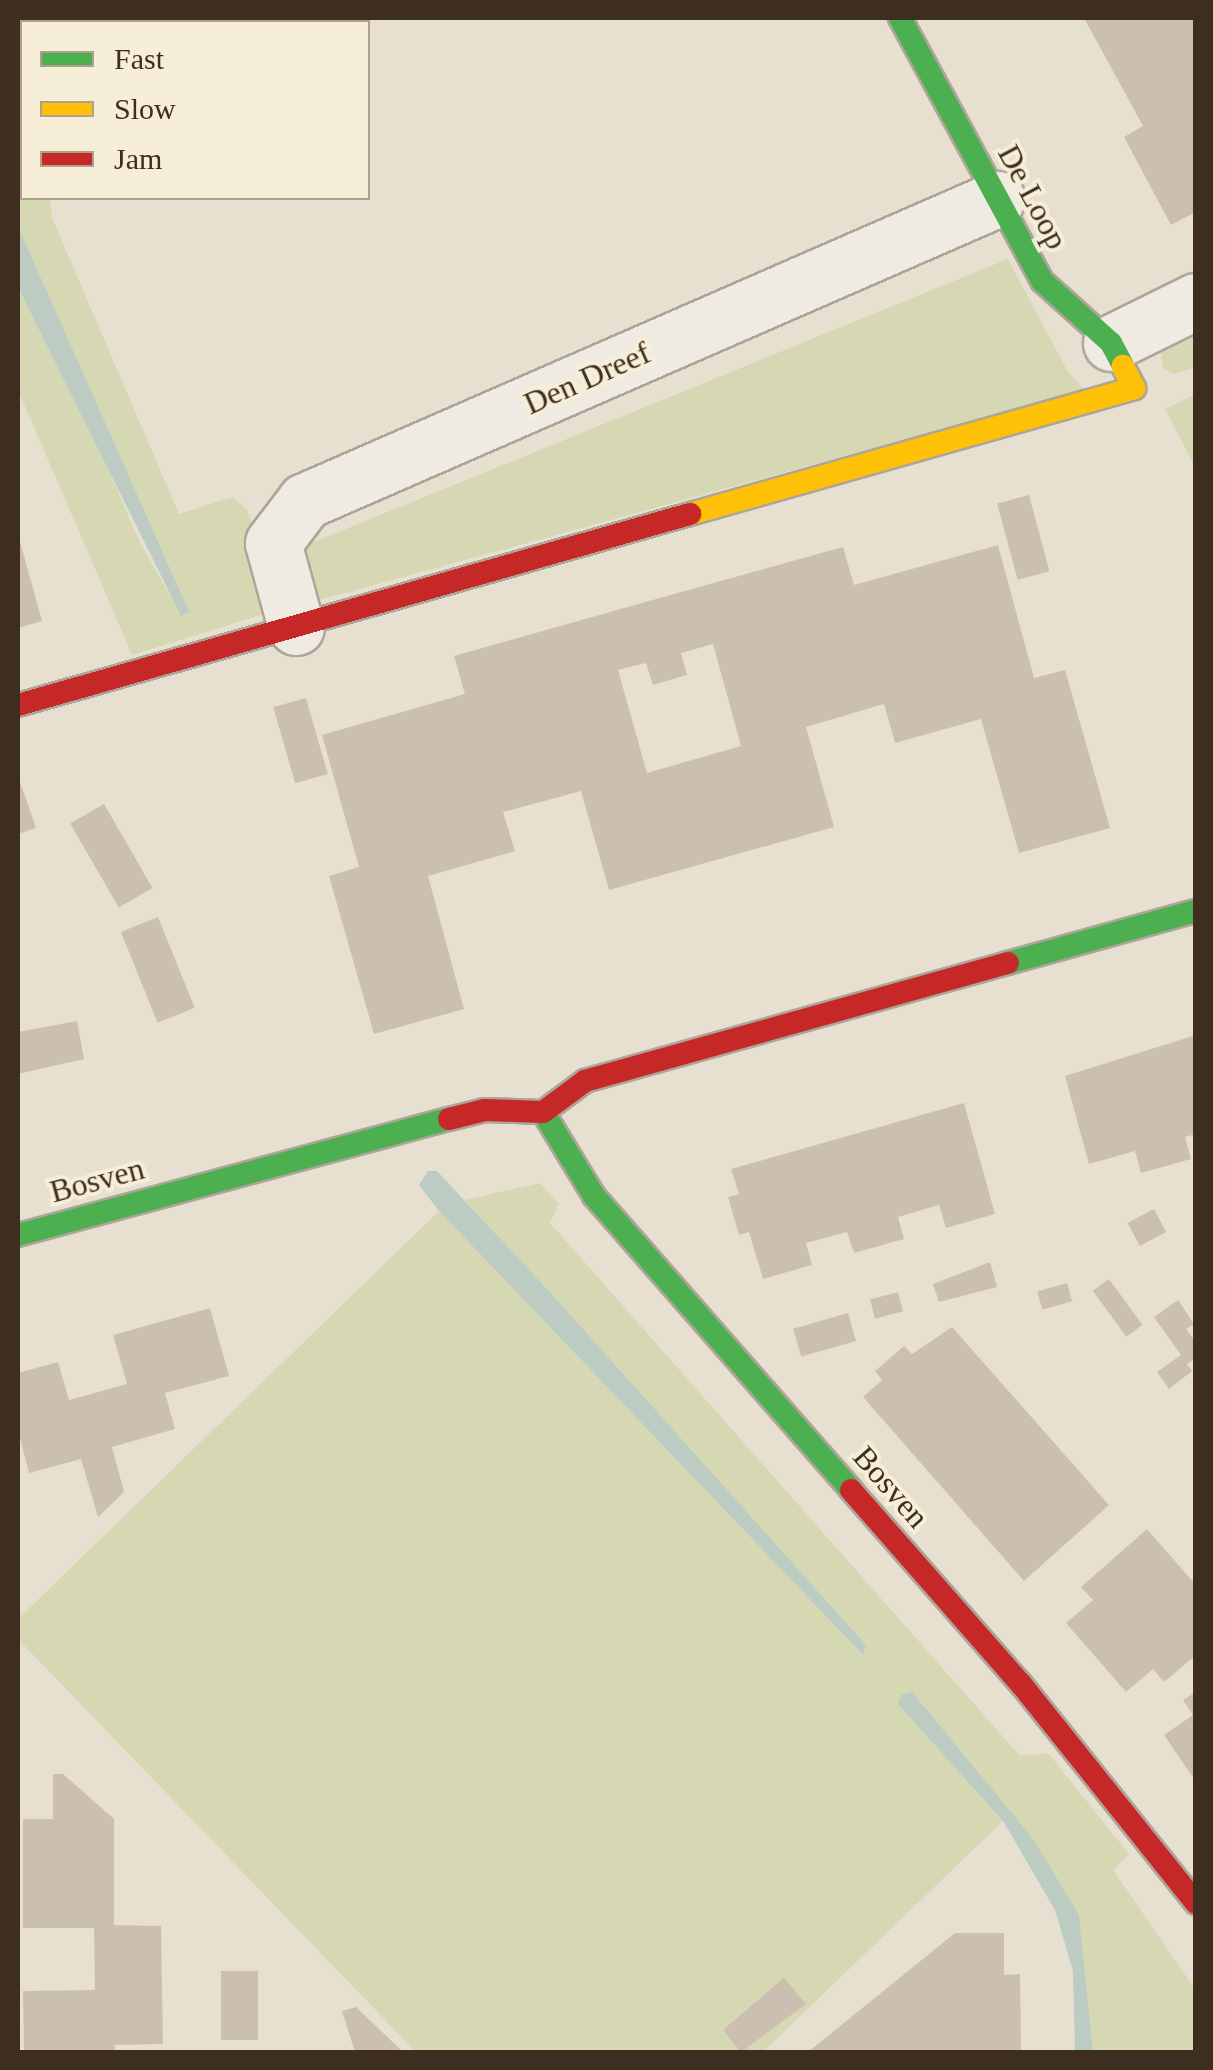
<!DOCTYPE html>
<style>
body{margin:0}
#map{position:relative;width:1213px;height:2070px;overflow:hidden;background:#e7e0d1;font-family:"Times New Roman",serif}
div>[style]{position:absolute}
.green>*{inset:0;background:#d6d7b3}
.water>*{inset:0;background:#bcccc2}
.building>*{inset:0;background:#cbbfb2;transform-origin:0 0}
.roads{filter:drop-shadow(2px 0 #ada599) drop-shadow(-2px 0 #ada599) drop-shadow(0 2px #ada599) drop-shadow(0 -2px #ada599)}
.street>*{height:55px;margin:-27.5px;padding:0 27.5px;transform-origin:27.5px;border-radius:27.5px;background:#efebe3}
.fast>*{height:22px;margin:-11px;padding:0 11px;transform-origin:11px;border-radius:11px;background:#4caf50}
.slow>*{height:22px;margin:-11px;padding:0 11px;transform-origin:11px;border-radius:11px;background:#ffc107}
.jam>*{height:22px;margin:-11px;padding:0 11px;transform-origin:11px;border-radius:11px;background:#c62828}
span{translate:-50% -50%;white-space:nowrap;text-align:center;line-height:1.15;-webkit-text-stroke:8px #f7eed8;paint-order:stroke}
.street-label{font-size:32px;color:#3d2e20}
.frame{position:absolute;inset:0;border:20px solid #3d2e20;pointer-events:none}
.legend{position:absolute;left:20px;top:20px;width:350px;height:180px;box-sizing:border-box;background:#f7eed8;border:2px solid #ada18e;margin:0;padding:12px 18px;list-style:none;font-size:30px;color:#3d2e20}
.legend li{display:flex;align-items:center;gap:20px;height:50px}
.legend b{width:50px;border:2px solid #ada18e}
</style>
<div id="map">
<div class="green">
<div style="clip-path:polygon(22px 140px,22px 198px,50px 198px,52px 218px,179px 514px,233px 497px,247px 510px,257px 535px,264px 614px,132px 655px,18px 390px,18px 287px,76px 394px,139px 541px,181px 615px,189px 610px,18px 230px)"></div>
<div style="clip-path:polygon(1008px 259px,1068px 372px,1085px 390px,308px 603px,287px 553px)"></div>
<div style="clip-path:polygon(1195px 331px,1195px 368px,1173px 374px,1163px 368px,1160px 349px)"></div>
<div style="clip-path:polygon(1195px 394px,1196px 394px,1195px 467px,1165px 409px)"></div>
<div style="clip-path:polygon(540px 1183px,559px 1204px,550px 1223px,1019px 1755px,1049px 1754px,1129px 1854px,1113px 1870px,1195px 1989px,1195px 2052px,1093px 2052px,1079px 1915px,1034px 1840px,899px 1704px,1003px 1821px,763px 2052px,416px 2052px,18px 1639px,18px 1619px,439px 1211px,863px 1655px,866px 1645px,465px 1200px)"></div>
</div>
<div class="water">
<div style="clip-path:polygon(18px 227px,189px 611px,181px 616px,18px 287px)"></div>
<div style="clip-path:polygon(428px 1171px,437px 1171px,547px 1289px,866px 1645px,863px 1655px,439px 1211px,419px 1185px)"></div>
<div style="clip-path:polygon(912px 1692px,1034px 1840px,1079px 1915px,1093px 2052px,1075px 2052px,1073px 1971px,1055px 1910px,1003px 1821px,898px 1704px,901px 1695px)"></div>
</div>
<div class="building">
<div style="clip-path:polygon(1084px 18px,1196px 18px,1196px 212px,1171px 225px,1124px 137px,1143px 126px)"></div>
<div style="left:1029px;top:495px;width:79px;height:33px;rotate:75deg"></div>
<div style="clip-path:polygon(18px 534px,42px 621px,18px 628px)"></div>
<div style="clip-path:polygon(evenodd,998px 545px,1034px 678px,1065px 670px,1110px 828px,1019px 853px,981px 719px,895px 743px,884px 704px,806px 727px,834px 827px,609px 890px,581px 791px,503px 812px,515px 851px,428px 876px,464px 1009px,374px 1034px,329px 876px,359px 867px,322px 735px,465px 694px,454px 656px,649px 601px,843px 547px,854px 585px,998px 545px,713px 644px,741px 746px,647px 773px,618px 670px,646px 663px,653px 685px,687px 675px,681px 653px,713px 644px)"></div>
<div style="left:306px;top:698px;width:79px;height:34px;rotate:74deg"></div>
<div style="clip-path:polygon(18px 776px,36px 828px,18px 834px)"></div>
<div style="left:104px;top:804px;width:97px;height:39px;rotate:60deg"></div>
<div style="left:158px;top:917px;width:98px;height:40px;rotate:68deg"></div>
<div style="clip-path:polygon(77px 1021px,84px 1059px,18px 1074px,18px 1032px)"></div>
<div style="clip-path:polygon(1196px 1035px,1196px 1134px,1185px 1137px,1191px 1159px,1141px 1173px,1135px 1151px,1089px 1164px,1065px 1076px)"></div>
<div style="clip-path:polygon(964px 1103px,995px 1214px,946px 1228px,939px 1205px,898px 1217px,904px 1239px,854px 1253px,847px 1232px,806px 1243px,812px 1265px,763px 1279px,749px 1232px,739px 1235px,728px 1197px,739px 1194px,731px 1169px)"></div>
<div style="left:1154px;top:1209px;width:26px;height:30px;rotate:62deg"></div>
<div style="clip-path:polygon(990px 1262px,997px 1287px,939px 1302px,933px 1284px)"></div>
<div style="left:1109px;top:1279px;width:57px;height:20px;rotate:54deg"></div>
<div style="left:1067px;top:1283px;width:19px;height:31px;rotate:74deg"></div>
<div style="left:898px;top:1292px;width:20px;height:29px;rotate:75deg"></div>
<div style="clip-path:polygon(1178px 1300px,1194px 1324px,1186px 1329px,1196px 1342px,1196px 1358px,1187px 1364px,1192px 1371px,1169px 1389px,1157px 1372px,1181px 1355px,1154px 1317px)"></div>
<div style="clip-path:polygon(210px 1308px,229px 1376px,165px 1393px,175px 1429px,112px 1447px,124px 1492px,98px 1517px,81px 1459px,29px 1473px,18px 1430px,18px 1373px,58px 1362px,69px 1400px,127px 1384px,113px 1335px)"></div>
<div style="left:848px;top:1313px;width:29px;height:57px;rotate:74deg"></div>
<div style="clip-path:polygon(952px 1327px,1109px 1505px,1024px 1581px,863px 1397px,882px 1380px,875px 1371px,904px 1346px,912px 1354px)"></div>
<div style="clip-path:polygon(1147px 1529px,1196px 1585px,1196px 1655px,1164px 1682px,1153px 1669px,1126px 1692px,1066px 1623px,1093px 1600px,1081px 1587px)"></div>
<div style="clip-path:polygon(1196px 1692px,1196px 1782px,1164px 1735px,1193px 1715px,1183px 1700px)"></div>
<div style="clip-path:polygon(53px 1774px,63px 1774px,114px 1819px,114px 1925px,161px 1926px,163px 2044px,115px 2045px,115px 2052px,24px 2052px,23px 1991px,95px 1990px,94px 1928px,23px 1928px,23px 1819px,53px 1819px)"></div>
<div style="clip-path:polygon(955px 1933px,1004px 1933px,1004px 1975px,1020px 1974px,1021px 2052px,808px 2052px)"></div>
<div style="left:221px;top:1971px;width:37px;height:69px"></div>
<div style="clip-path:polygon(784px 1978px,806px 2004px,741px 2052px,723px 2030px)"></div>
<div style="clip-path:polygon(356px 2007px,401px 2050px,355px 2052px,342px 2011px)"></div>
</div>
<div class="roads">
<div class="street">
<div style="left:1111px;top:343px;width:95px;rotate:-26.3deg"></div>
<div style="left:296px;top:627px;width:87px;rotate:-105.3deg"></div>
<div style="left:273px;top:543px;width:53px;rotate:-52.7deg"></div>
<div style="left:305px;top:501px;width:755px;rotate:-23.58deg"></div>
</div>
<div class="fast">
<div style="left:900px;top:18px;width:299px;rotate:61.6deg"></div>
<div style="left:1042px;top:281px;width:93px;rotate:41.9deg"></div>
<div style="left:1111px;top:343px;width:26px;rotate:62deg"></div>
<div style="left:1008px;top:963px;width:195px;rotate:-15.5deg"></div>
<div style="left:543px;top:1112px;width:98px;rotate:58.7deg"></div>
<div style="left:594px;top:1196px;width:390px;rotate:48.8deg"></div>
<div style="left:18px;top:1235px;width:446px;rotate:-15.1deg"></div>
</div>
<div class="slow">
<div style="left:690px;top:514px;width:462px;rotate:-15.8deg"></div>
<div style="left:1134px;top:388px;width:25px;rotate:-117deg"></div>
</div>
<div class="jam">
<div style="left:18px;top:705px;width:699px;rotate:-15.87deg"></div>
<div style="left:449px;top:1119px;width:36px;rotate:-14deg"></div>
<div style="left:484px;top:1110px;width:59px;rotate:1.9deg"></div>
<div style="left:543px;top:1112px;width:52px;rotate:-36.4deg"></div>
<div style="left:585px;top:1081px;width:439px;rotate:-15.6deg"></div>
<div style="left:851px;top:1490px;width:258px;rotate:48.8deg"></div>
<div style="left:1021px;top:1684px;width:280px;rotate:51.4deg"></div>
</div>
</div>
<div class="street-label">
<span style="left:1033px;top:197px;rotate:62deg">De Loop</span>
<span style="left:587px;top:378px;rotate:-24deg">Den Dreef</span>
<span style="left:97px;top:1180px;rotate:-15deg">Bosven</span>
<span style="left:891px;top:1487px;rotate:49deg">Bosven</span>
</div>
<div class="frame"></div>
<ul class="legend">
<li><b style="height:12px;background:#4caf50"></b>Fast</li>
<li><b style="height:12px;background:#ffc107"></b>Slow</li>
<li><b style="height:12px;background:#c62828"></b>Jam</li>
</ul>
</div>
